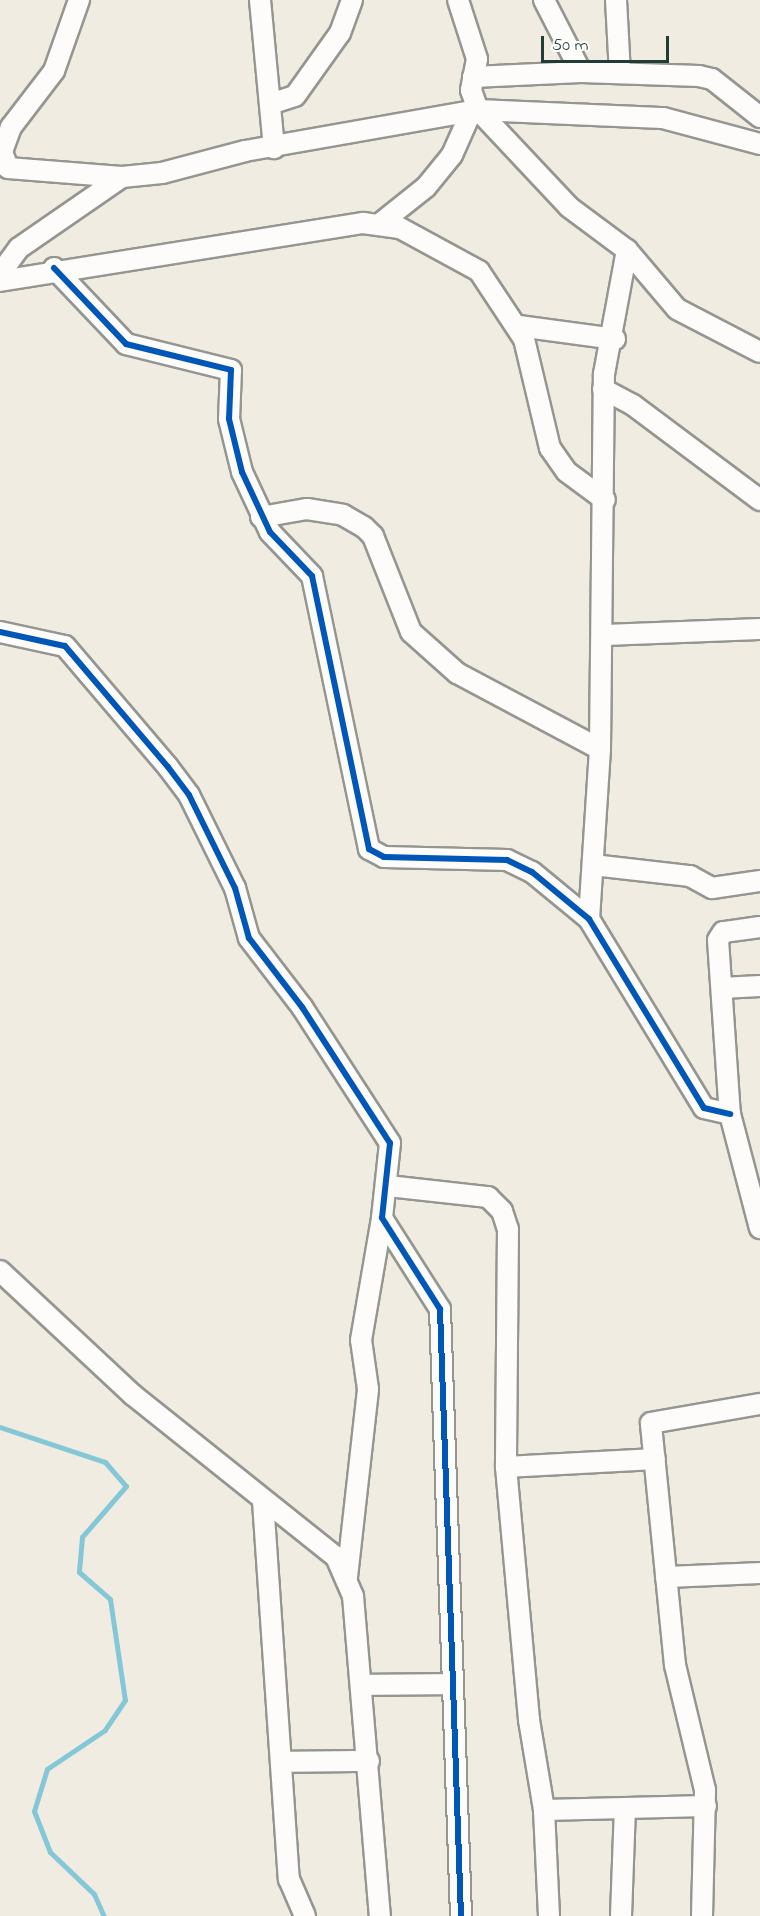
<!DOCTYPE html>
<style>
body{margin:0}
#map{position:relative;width:760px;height:1916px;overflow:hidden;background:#f1ece2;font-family:"Indie Flower",sans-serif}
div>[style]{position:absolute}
.stream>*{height:5px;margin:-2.5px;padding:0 2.5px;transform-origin:2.5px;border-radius:2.5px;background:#84c8d8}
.roads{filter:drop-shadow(2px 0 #949690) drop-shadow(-2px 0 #949690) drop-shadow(0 2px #949690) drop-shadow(0 -2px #949690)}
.street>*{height:20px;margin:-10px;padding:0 10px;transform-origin:10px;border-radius:10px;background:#fdfcfb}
.cycleway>*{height:6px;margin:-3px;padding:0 3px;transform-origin:3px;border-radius:3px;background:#0057b8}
span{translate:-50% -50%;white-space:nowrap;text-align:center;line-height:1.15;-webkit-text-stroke:5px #fff;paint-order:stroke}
.scale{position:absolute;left:541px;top:36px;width:128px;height:27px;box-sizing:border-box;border:3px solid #1f3d34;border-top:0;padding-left:8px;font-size:18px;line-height:21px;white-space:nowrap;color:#1f3d34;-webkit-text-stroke:4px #fff;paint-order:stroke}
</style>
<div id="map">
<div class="stream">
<div style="left:0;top:1427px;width:111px;rotate:18.4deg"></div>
<div style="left:105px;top:1462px;width:32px;rotate:49deg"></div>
<div style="left:126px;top:1486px;width:67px;rotate:130.8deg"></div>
<div style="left:82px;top:1537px;width:35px;rotate:95deg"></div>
<div style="left:79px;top:1572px;width:41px;rotate:41.1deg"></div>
<div style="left:110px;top:1599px;width:102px;rotate:81.6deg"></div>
<div style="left:125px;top:1700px;width:36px;rotate:124deg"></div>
<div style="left:105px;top:1730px;width:70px;rotate:146.1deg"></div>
<div style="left:47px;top:1769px;width:44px;rotate:107.2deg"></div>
<div style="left:34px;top:1811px;width:44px;rotate:68.7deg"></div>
<div style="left:50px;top:1852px;width:61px;rotate:43.7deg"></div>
<div style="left:94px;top:1894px;width:24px;rotate:66deg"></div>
</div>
<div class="roads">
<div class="street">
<div style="left:79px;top:0;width:75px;rotate:109.4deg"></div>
<div style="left:54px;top:71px;width:71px;rotate:127.5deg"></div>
<div style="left:11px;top:127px;width:27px;rotate:110deg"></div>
<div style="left:2px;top:152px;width:17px;rotate:69deg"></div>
<div style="left:8px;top:168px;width:114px;rotate:4.5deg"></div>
<div style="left:122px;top:177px;width:40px;rotate:-5.7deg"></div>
<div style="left:162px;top:173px;width:86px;rotate:-14.8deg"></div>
<div style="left:245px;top:151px;width:237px;rotate:-10deg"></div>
<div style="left:478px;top:110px;width:185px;rotate:2.5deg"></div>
<div style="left:663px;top:118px;width:100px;rotate:15deg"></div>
<div style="left:260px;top:0;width:149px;rotate:84.6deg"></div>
<div style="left:458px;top:0;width:62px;rotate:72.1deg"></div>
<div style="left:477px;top:59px;width:32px;rotate:101deg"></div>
<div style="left:471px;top:90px;width:21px;rotate:71deg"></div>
<div style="left:478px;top:110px;width:133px;rotate:46.8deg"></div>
<div style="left:569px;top:207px;width:72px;rotate:36.6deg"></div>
<div style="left:627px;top:250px;width:77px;rotate:49.7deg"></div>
<div style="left:677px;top:309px;width:93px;rotate:27.4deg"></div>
<div style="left:544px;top:0;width:81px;rotate:62.8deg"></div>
<div style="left:616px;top:0;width:73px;rotate:86.9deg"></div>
<div style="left:473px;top:77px;width:108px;rotate:-2.7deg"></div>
<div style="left:581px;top:72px;width:118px;rotate:1.9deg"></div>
<div style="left:699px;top:76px;width:13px;rotate:13deg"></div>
<div style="left:712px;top:79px;width:61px;rotate:38.4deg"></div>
<div style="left:270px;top:104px;width:26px;rotate:-18deg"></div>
<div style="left:295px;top:96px;width:77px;rotate:-54.5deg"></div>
<div style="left:340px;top:33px;width:35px;rotate:-70deg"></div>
<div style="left:382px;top:222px;width:56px;rotate:-38.5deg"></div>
<div style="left:426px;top:187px;width:41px;rotate:-50.9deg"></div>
<div style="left:452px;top:155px;width:49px;rotate:-66deg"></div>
<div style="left:54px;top:268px;width:105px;rotate:46.5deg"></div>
<div style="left:126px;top:344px;width:108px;rotate:13.9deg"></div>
<div style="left:231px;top:370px;width:49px;rotate:92.3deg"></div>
<div style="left:229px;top:419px;width:55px;rotate:76.2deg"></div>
<div style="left:242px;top:472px;width:66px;rotate:65deg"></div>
<div style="left:270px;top:532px;width:61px;rotate:46.3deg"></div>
<div style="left:312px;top:576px;width:279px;rotate:78.2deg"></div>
<div style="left:369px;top:849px;width:17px;rotate:28deg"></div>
<div style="left:384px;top:857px;width:123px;rotate:1.4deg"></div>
<div style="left:507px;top:860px;width:28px;rotate:26deg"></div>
<div style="left:532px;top:872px;width:74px;rotate:39.5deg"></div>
<div style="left:589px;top:919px;width:221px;rotate:58.7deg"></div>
<div style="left:704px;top:1108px;width:27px;rotate:13deg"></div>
<div style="left:0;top:274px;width:32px;rotate:-54deg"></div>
<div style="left:19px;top:248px;width:125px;rotate:-34.6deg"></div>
<div style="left:0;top:281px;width:368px;rotate:-9.1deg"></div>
<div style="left:363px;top:223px;width:37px;rotate:8deg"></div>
<div style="left:400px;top:228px;width:90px;rotate:28.6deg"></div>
<div style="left:479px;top:271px;width:82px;rotate:56.5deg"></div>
<div style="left:524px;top:339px;width:112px;rotate:76.6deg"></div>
<div style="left:550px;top:448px;width:29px;rotate:55deg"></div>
<div style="left:567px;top:472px;width:47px;rotate:36.4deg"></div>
<div style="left:519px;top:326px;width:97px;rotate:7.7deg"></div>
<div style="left:603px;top:389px;width:34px;rotate:28deg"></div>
<div style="left:633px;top:405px;width:159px;rotate:36.8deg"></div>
<div style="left:261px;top:517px;width:47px;rotate:-9.9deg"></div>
<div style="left:307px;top:509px;width:36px;rotate:9deg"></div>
<div style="left:343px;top:515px;width:24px;rotate:30deg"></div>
<div style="left:364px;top:527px;width:13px;rotate:45deg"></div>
<div style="left:373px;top:536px;width:103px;rotate:68.4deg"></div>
<div style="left:411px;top:632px;width:62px;rotate:41.7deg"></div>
<div style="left:457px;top:673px;width:162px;rotate:28deg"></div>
<div style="left:0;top:632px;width:66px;rotate:12.2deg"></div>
<div style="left:65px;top:646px;width:159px;rotate:49.6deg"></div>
<div style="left:168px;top:767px;width:35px;rotate:53deg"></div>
<div style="left:189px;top:795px;width:104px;rotate:63.7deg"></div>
<div style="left:235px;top:888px;width:52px;rotate:74.4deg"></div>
<div style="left:249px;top:938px;width:87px;rotate:52.5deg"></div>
<div style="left:302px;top:1007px;width:162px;rotate:57.1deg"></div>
<div style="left:390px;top:1143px;width:75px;rotate:96.1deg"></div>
<div style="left:382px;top:1218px;width:108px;rotate:57.5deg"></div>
<div style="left:440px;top:1309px;width:607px;rotate:88.02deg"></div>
<div style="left:602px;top:635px;width:158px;rotate:-2.2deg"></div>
<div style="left:593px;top:865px;width:98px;rotate:6.5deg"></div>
<div style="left:690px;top:876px;width:25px;rotate:29deg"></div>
<div style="left:712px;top:888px;width:49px;rotate:-8.3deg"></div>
<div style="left:589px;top:919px;width:170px;rotate:-86.3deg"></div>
<div style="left:600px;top:749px;width:375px;rotate:-89.4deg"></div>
<div style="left:604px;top:374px;width:126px;rotate:-79.5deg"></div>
<div style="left:760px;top:927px;width:37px;rotate:172deg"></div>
<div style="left:723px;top:932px;width:9px;rotate:122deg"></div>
<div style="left:718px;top:940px;width:174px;rotate:86.1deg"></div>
<div style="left:730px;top:1114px;width:118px;rotate:75.3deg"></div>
<div style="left:722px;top:988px;width:38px;rotate:-3deg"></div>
<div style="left:388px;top:1186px;width:101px;rotate:6.3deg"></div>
<div style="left:488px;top:1197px;width:20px;rotate:45deg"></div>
<div style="left:502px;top:1211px;width:19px;rotate:72deg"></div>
<div style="left:508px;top:1229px;width:238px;rotate:90.5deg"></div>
<div style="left:506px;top:1467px;width:254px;rotate:84.8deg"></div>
<div style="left:529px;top:1720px;width:91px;rotate:80.5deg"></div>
<div style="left:544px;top:1810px;width:106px;rotate:87.3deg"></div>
<div style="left:0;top:1271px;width:182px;rotate:43deg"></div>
<div style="left:133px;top:1395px;width:260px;rotate:38.6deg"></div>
<div style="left:336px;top:1557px;width:43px;rotate:66.4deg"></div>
<div style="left:353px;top:1596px;width:321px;rotate:85.2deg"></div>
<div style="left:506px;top:1467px;width:149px;rotate:-3.1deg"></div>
<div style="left:263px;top:1501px;width:379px;rotate:86.1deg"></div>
<div style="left:289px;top:1879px;width:40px;rotate:66.6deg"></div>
<div style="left:347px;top:1577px;width:189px;rotate:-83.6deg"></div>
<div style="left:368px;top:1389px;width:49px;rotate:-98.1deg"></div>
<div style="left:361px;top:1340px;width:124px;rotate:-80.2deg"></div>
<div style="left:666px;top:1577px;width:94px;rotate:-2.4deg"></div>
<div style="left:362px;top:1685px;width:89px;rotate:-0.6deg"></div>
<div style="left:281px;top:1762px;width:88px;rotate:-0.7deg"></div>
<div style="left:544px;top:1810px;width:162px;rotate:-1.4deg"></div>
<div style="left:621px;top:1916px;width:108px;rotate:-87.9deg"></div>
<div style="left:702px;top:1916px;width:126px;rotate:-88.6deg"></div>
<div style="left:705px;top:1790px;width:129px;rotate:-103.5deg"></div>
<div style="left:675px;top:1665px;width:243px;rotate:-95.7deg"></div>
<div style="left:651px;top:1423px;width:111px;rotate:-9.9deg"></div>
</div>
</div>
<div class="cycleway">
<div style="left:54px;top:268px;width:105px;rotate:46.5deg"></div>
<div style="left:126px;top:344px;width:108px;rotate:13.9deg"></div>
<div style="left:231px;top:370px;width:49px;rotate:92.3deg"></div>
<div style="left:229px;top:419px;width:55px;rotate:76.2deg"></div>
<div style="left:242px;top:472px;width:66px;rotate:65deg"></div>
<div style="left:270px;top:532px;width:61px;rotate:46.3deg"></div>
<div style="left:312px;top:576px;width:279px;rotate:78.2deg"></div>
<div style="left:369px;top:849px;width:17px;rotate:28deg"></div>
<div style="left:384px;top:857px;width:123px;rotate:1.4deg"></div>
<div style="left:507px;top:860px;width:28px;rotate:26deg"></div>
<div style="left:532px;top:872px;width:74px;rotate:39.5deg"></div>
<div style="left:589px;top:919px;width:221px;rotate:58.7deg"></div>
<div style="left:704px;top:1108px;width:27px;rotate:13deg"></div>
<div style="left:0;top:632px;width:66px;rotate:12.2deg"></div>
<div style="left:65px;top:646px;width:159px;rotate:49.6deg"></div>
<div style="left:168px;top:767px;width:35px;rotate:53deg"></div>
<div style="left:189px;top:795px;width:104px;rotate:63.7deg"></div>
<div style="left:235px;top:888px;width:52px;rotate:74.4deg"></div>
<div style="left:249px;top:938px;width:87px;rotate:52.5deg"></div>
<div style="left:302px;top:1007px;width:162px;rotate:57.1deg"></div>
<div style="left:390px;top:1143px;width:75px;rotate:96.1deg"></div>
<div style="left:382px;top:1218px;width:108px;rotate:57.5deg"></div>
<div style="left:440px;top:1309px;width:607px;rotate:88.02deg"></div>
</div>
<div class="scale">50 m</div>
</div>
